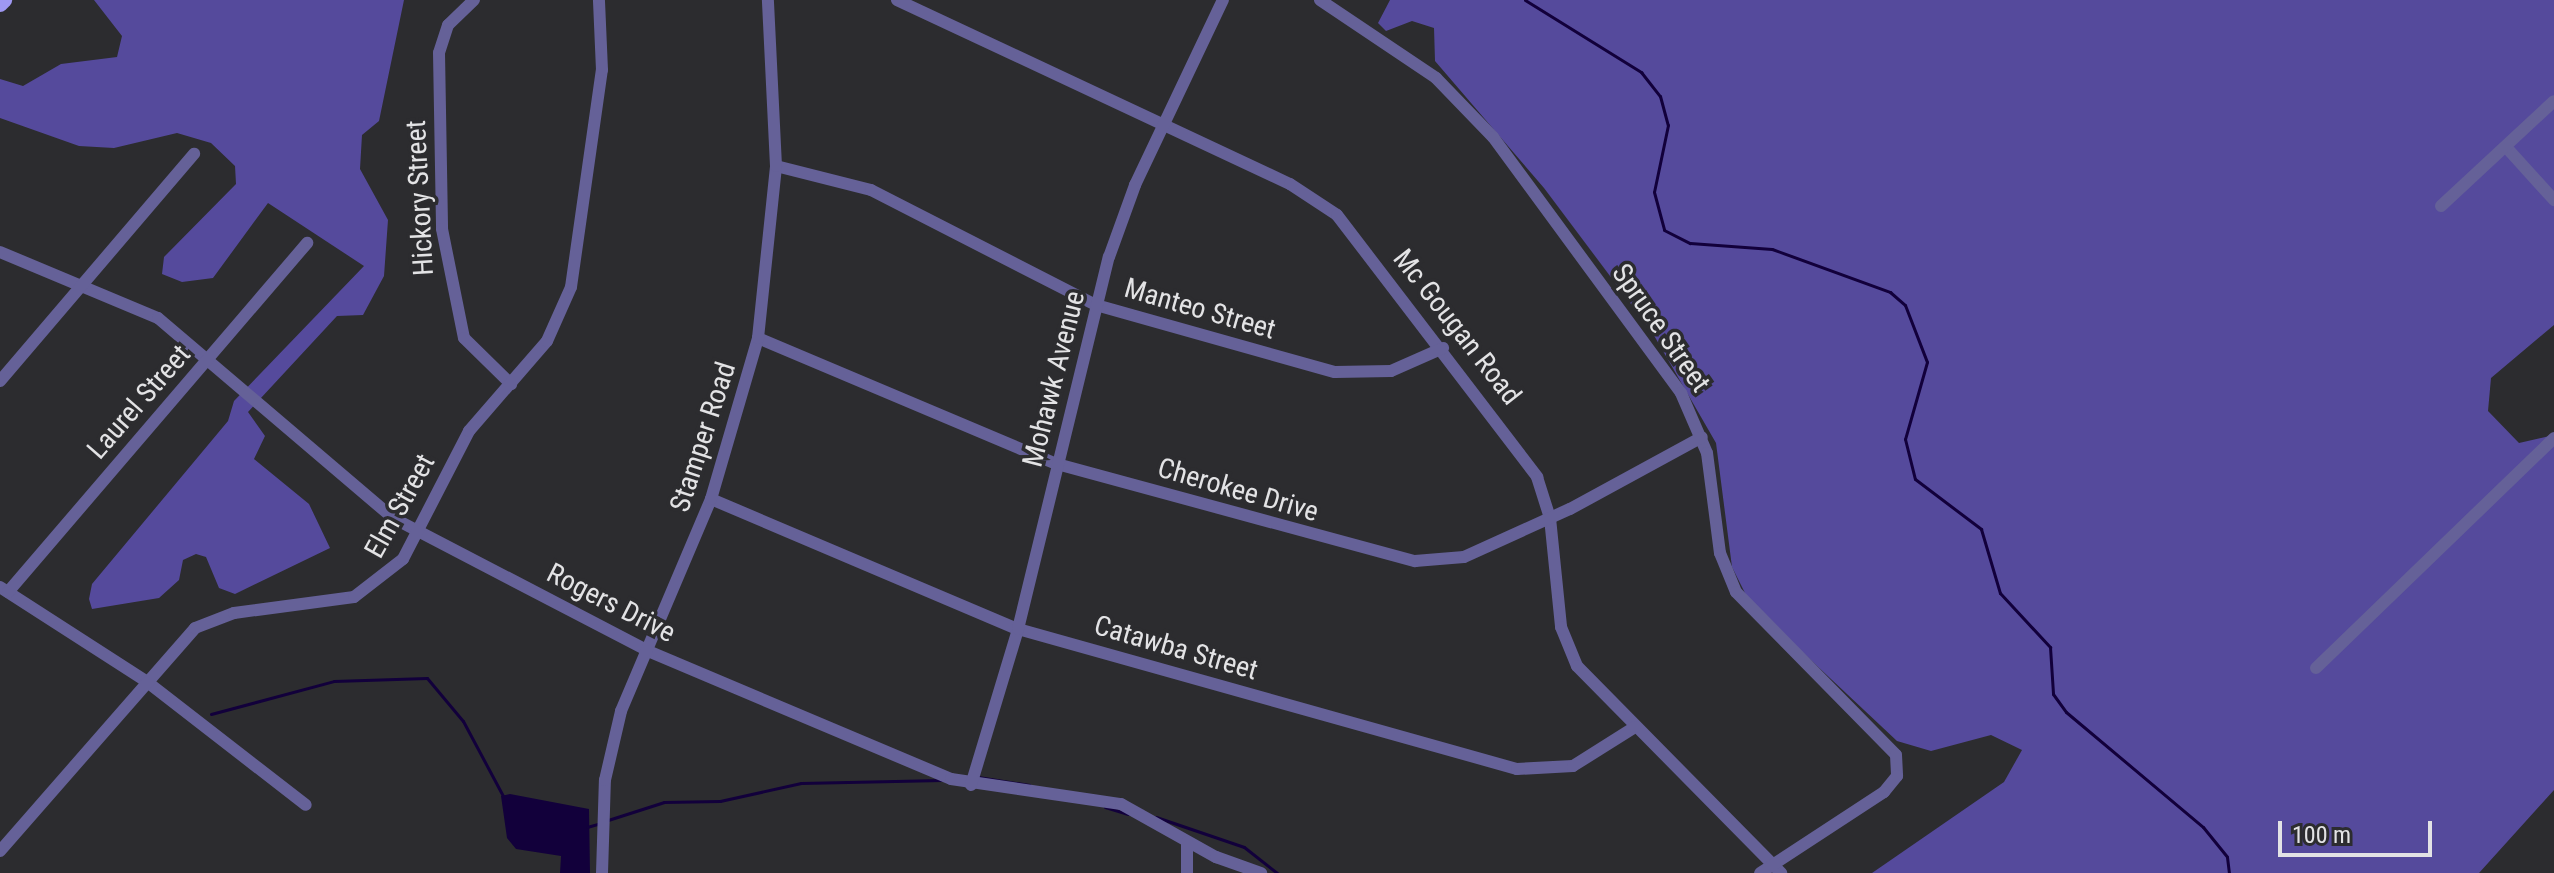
<!DOCTYPE html>
<style>
body{margin:0}
#map{position:relative;width:2554px;height:873px;overflow:hidden;background:#2c2c2f;font-family:"Roboto Condensed",sans-serif}
div>[style]{position:absolute}
.forest>*{inset:0;background:#554a9c}
.water>*{inset:0;background:#12003b}
.stream>*{height:3px;margin:-1.5px;padding:0 1.5px;transform-origin:1.5px;border-radius:1.5px;background:#12003b}
.minor>*{height:12px;margin:-6px;padding:0 6px;transform-origin:6px;border-radius:6px;background:#656198}
.major>*{height:16px;margin:-8px;padding:0 8px;transform-origin:8px;border-radius:8px;background:#9f98f2}
span{translate:-50% -50%;white-space:nowrap;text-align:center;line-height:1.15;-webkit-text-stroke:7px #2c2c2f;paint-order:stroke}
.street-label{font-size:28px;color:#e3e3e5}
.scale{position:absolute;left:2278px;top:821px;width:154px;height:36px;box-sizing:border-box;border:4px solid #e3e3e5;border-top:0;padding-left:10px;font-size:24px;line-height:28px;white-space:nowrap;color:#e3e3e5;-webkit-text-stroke:6px #2c2c2f;paint-order:stroke}
</style>
<div id="map">
<div class="forest">
<div style="clip-path:polygon(94px 0,404px 0,379px 121px,362px 135px,360px 169px,388px 220px,384px 276px,363px 315px,337px 316px,248px 412px,265px 436px,254px 459px,309px 504px,330px 548px,235px 594px,219px 588px,206px 557px,196px 554px,183px 560px,179px 580px,159px 598px,92px 609px,89px 599px,92px 584px,228px 421px,234px 401px,364px 266px,268px 203px,213px 278px,182px 282px,162px 274px,164px 257px,236px 184px,235px 166px,211px 143px,177px 133px,114px 148px,79px 146px,0 118px,0 79px,23px 86px,61px 64px,117px 57px,122px 36px)"></div>
<div style="clip-path:polygon(1390px 0,2554px 0,2554px 325px,2491px 378px,2488px 411px,2519px 443px,2554px 435px,2554px 790px,2479px 873px,1872px 873px,2004px 782px,2022px 750px,1991px 735px,1931px 751px,1897px 741px,1750px 603px,1732px 567px,1716px 443px,1652px 332px,1544px 188px,1435px 61px,1434px 28px,1412px 21px,1386px 31px,1378px 23px)"></div>
</div>
<div class="water">
<div style="clip-path:polygon(510px 794px,589px 809px,590px 873px,560px 873px,561px 856px,516px 849px,507px 838px,501px 796px)"></div>
</div>
<div class="stream">
<div style="left:1525px;top:0;width:137px;rotate:31.8deg"></div>
<div style="left:1641px;top:72px;width:31px;rotate:52deg"></div>
<div style="left:1660px;top:96px;width:30px;rotate:75deg"></div>
<div style="left:1668px;top:125px;width:68px;rotate:101.8deg"></div>
<div style="left:1654px;top:192px;width:39px;rotate:75deg"></div>
<div style="left:1664px;top:230px;width:29px;rotate:27deg"></div>
<div style="left:1690px;top:243px;width:82px;rotate:4.2deg"></div>
<div style="left:1772px;top:249px;width:126px;rotate:20deg"></div>
<div style="left:1890px;top:292px;width:20px;rotate:41deg"></div>
<div style="left:1905px;top:305px;width:61px;rotate:68.9deg"></div>
<div style="left:1927px;top:362px;width:80px;rotate:105.9deg"></div>
<div style="left:1905px;top:439px;width:41px;rotate:76deg"></div>
<div style="left:1915px;top:479px;width:83px;rotate:37.1deg"></div>
<div style="left:1981px;top:529px;width:67px;rotate:73.5deg"></div>
<div style="left:2000px;top:593px;width:74px;rotate:47.2deg"></div>
<div style="left:2050px;top:647px;width:47px;rotate:86.3deg"></div>
<div style="left:2053px;top:694px;width:22px;rotate:54deg"></div>
<div style="left:2066px;top:712px;width:179px;rotate:40deg"></div>
<div style="left:2203px;top:827px;width:38px;rotate:51deg"></div>
<div style="left:2227px;top:857px;width:16px;rotate:83deg"></div>
<div style="left:211px;top:714px;width:127px;rotate:-15deg"></div>
<div style="left:334px;top:681px;width:93px;rotate:-1.8deg"></div>
<div style="left:427px;top:678px;width:56px;rotate:50.1deg"></div>
<div style="left:463px;top:721px;width:85px;rotate:61.9deg"></div>
<div style="left:978px;top:777px;width:52px;rotate:8.9deg"></div>
<div style="left:1105px;top:807px;width:24px;rotate:17deg"></div>
<div style="left:1156px;top:817px;width:93px;rotate:18.8deg"></div>
<div style="left:1244px;top:847px;width:42px;rotate:38.2deg"></div>
<div style="left:608px;top:820px;width:59px;rotate:-17.8deg"></div>
<div style="left:664px;top:802px;width:56px;rotate:-1deg"></div>
<div style="left:720px;top:801px;width:83px;rotate:-12.5deg"></div>
<div style="left:801px;top:783px;width:141px;rotate:-1.2deg"></div>
<div style="left:587px;top:827px;width:15px;rotate:-16deg"></div>
</div>
<div class="minor">
<div style="left:474px;top:0;width:36px;rotate:136deg"></div>
<div style="left:448px;top:25px;width:29px;rotate:108deg"></div>
<div style="left:439px;top:53px;width:176px;rotate:89deg"></div>
<div style="left:442px;top:229px;width:111px;rotate:78.6deg"></div>
<div style="left:464px;top:338px;width:66px;rotate:44.4deg"></div>
<div style="left:897px;top:0;width:434px;rotate:25.1deg"></div>
<div style="left:1290px;top:184px;width:56px;rotate:33.4deg"></div>
<div style="left:1337px;top:215px;width:330px;rotate:52.6deg"></div>
<div style="left:1537px;top:477px;width:43px;rotate:72.4deg"></div>
<div style="left:1550px;top:518px;width:110px;rotate:84.2deg"></div>
<div style="left:1561px;top:627px;width:42px;rotate:67.7deg"></div>
<div style="left:1577px;top:666px;width:291px;rotate:45.4deg"></div>
<div style="left:1320px;top:0;width:140px;rotate:33.9deg"></div>
<div style="left:1436px;top:78px;width:82px;rotate:46deg"></div>
<div style="left:1493px;top:137px;width:318px;rotate:53.7deg"></div>
<div style="left:1681px;top:393px;width:65px;rotate:66.6deg"></div>
<div style="left:1707px;top:453px;width:101px;rotate:82.6deg"></div>
<div style="left:1720px;top:553px;width:42px;rotate:67.7deg"></div>
<div style="left:1736px;top:592px;width:228px;rotate:45.5deg"></div>
<div style="left:1896px;top:755px;width:21px;rotate:87deg"></div>
<div style="left:1897px;top:776px;width:21px;rotate:129deg"></div>
<div style="left:1884px;top:792px;width:148px;rotate:146.8deg"></div>
<div style="left:2506px;top:147px;width:72px;rotate:47.8deg"></div>
<div style="left:776px;top:166px;width:98px;rotate:14.2deg"></div>
<div style="left:871px;top:190px;width:253px;rotate:27.1deg"></div>
<div style="left:1096px;top:305px;width:248px;rotate:15.7deg"></div>
<div style="left:1335px;top:372px;width:56px;rotate:-1deg"></div>
<div style="left:1391px;top:371px;width:57px;rotate:-23.9deg"></div>
<div style="left:2441px;top:206px;width:154px;rotate:-42.9deg"></div>
<div style="left:0;top:252px;width:171px;rotate:22.7deg"></div>
<div style="left:158px;top:318px;width:309px;rotate:40.4deg"></div>
<div style="left:393px;top:518px;width:288px;rotate:27.5deg"></div>
<div style="left:648px;top:651px;width:329px;rotate:22.9deg"></div>
<div style="left:951px;top:779px;width:172px;rotate:8.4deg"></div>
<div style="left:1121px;top:804px;width:109px;rotate:29.2deg"></div>
<div style="left:1216px;top:857px;width:48px;rotate:19.6deg"></div>
<div style="left:758px;top:338px;width:324px;rotate:22.9deg"></div>
<div style="left:1057px;top:464px;width:371px;rotate:15.2deg"></div>
<div style="left:1415px;top:561px;width:49px;rotate:-4.7deg"></div>
<div style="left:1464px;top:557px;width:116px;rotate:-24.4deg"></div>
<div style="left:1570px;top:509px;width:150px;rotate:-28.6deg"></div>
<div style="left:0;top:381px;width:299px;rotate:-49.5deg"></div>
<div style="left:711px;top:499px;width:333px;rotate:23deg"></div>
<div style="left:1018px;top:629px;width:518px;rotate:15.67deg"></div>
<div style="left:1517px;top:769px;width:56px;rotate:-3.1deg"></div>
<div style="left:1573px;top:766px;width:73px;rotate:-32.2deg"></div>
<div style="left:0;top:587px;width:174px;rotate:32.8deg"></div>
<div style="left:146px;top:681px;width:202px;rotate:37.8deg"></div>
<div style="left:8px;top:592px;width:460px;rotate:-49.4deg"></div>
<div style="left:2316px;top:668px;width:331px;rotate:-44deg"></div>
<div style="left:971px;top:785px;width:163px;rotate:-73.2deg"></div>
<div style="left:1018px;top:629px;width:383px;rotate:-76.3deg"></div>
<div style="left:1109px;top:257px;width:77px;rotate:-70.1deg"></div>
<div style="left:1135px;top:185px;width:205px;rotate:-64.6deg"></div>
<div style="left:1187px;top:842px;width:31px;rotate:90deg"></div>
<div style="left:0;top:851px;width:296px;rotate:-48.8deg"></div>
<div style="left:195px;top:628px;width:42px;rotate:-21deg"></div>
<div style="left:234px;top:613px;width:121px;rotate:-7.6deg"></div>
<div style="left:354px;top:597px;width:62px;rotate:-37.8deg"></div>
<div style="left:403px;top:559px;width:144px;rotate:-62.7deg"></div>
<div style="left:469px;top:431px;width:119px;rotate:-49.1deg"></div>
<div style="left:547px;top:341px;width:59px;rotate:-66deg"></div>
<div style="left:571px;top:287px;width:219px;rotate:-81.9deg"></div>
<div style="left:602px;top:70px;width:70px;rotate:-92.5deg"></div>
<div style="left:602px;top:873px;width:93px;rotate:-88.2deg"></div>
<div style="left:605px;top:780px;width:71px;rotate:-76.9deg"></div>
<div style="left:621px;top:711px;width:230px;rotate:-67deg"></div>
<div style="left:711px;top:499px;width:168px;rotate:-73.7deg"></div>
<div style="left:758px;top:338px;width:173px;rotate:-84deg"></div>
<div style="left:776px;top:166px;width:166px;rotate:-92.8deg"></div>
</div>
<div class="major">
<div style="left:0;top:4px;width:6px;rotate:-45deg"></div>
</div>
<div class="street-label">
<span style="left:420px;top:198px;rotate:-93deg">Hickory Street</span>
<span style="left:1200px;top:309px;rotate:16deg">Manteo Street</span>
<span style="left:1457px;top:327px;rotate:52deg">Mc Gougan Road</span>
<span style="left:1661px;top:328px;rotate:55deg">Spruce Street</span>
<span style="left:1054px;top:379px;rotate:-76deg">Mohawk Avenue</span>
<span style="left:139px;top:402px;rotate:-49deg">Laurel Street</span>
<span style="left:703px;top:437px;rotate:-72deg">Stamper Road</span>
<span style="left:1238px;top:490px;rotate:16deg">Cherokee Drive</span>
<span style="left:400px;top:506px;rotate:-61deg">Elm Street</span>
<span style="left:611px;top:603px;rotate:27deg">Rogers Drive</span>
<span style="left:1176px;top:648px;rotate:16deg">Catawba Street</span>
</div>
<div class="scale">100 m</div>
</div>
